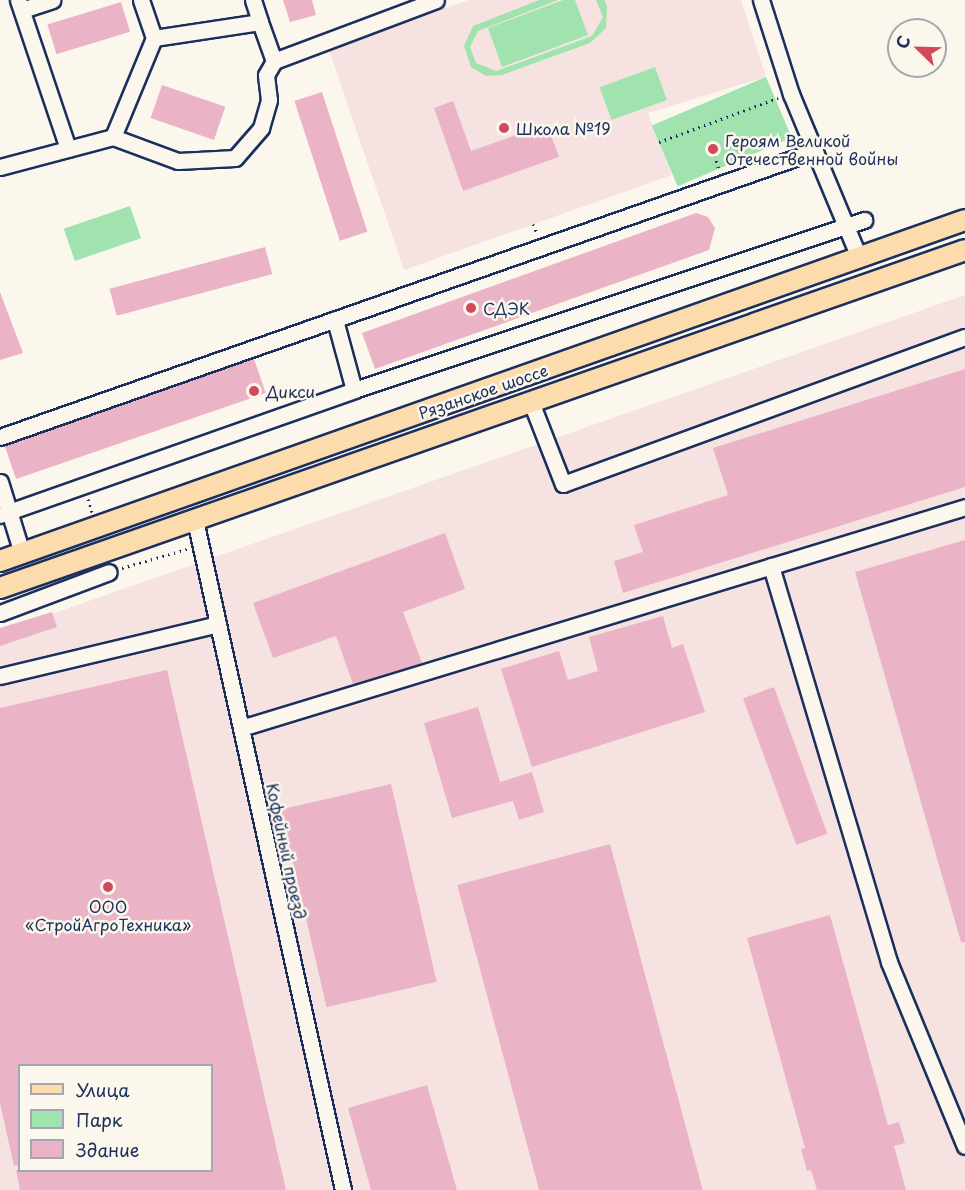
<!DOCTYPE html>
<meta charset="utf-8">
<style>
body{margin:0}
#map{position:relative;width:965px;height:1190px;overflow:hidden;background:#fbf7ec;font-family:"Playpen Sans",sans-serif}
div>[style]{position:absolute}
.built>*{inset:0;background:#f6e3e1}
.green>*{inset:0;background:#a0e3ae;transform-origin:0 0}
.building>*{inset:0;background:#ebb3c6;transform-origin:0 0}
.path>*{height:3px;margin-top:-1.5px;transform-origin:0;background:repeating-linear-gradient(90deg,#1b2f5e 0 1.5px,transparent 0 6px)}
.roads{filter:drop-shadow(2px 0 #1b2f5e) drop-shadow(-2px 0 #1b2f5e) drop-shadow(0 2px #1b2f5e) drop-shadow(0 -2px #1b2f5e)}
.minor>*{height:15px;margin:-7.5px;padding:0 7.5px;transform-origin:7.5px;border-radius:7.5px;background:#fbf7ec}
.major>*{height:20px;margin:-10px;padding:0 10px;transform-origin:10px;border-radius:10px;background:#fcdcac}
.dots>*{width:16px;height:16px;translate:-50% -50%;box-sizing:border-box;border:3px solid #fbf7ec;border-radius:50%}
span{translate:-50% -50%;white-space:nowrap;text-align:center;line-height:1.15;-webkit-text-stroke:5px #fbf7ec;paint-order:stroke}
.poi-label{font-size:16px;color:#1b2f5e}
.left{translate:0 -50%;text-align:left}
.street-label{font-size:16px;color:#1b2f5e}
.legend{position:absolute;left:18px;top:1064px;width:195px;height:108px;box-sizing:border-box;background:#fbf7ec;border:2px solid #a1a7b3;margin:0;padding:8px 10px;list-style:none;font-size:18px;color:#1b2f5e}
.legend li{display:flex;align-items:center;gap:12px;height:30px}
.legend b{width:30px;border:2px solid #a1a7b3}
.north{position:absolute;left:887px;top:18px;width:60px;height:60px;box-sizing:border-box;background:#fbf7ec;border:2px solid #a1a7b3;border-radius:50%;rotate:293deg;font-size:16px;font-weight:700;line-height:24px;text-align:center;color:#1b2f5e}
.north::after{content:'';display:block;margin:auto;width:21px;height:27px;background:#d1495b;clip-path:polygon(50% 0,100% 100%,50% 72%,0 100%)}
</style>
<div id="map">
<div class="built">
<div style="clip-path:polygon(469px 0,741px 0,766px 77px,648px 113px,672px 175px,404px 270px,329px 50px)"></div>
<div style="clip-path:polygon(evenodd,965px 295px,965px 1190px,0 1190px,0 632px,965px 295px,20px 1066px,212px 1066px,212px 1170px,20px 1170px,20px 1066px)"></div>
</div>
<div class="green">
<div style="clip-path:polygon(539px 0,558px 0,478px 31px,470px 47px,476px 63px,496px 71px,592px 36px,603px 17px,596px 0,604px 0,607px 6px,606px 28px,590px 43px,502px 75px,486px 76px,471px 67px,464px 46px,473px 26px)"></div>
<div style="clip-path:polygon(563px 0,575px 0,588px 35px,502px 67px,488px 28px)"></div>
<div style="left:655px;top:67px;width:35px;height:59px;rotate:70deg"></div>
<div style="left:766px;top:77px;width:66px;height:124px;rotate:67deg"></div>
<div style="left:130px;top:206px;width:34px;height:70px;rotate:71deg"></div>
</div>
<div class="building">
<div style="clip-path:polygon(283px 0,312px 0,316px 15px,290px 22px)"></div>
<div style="left:121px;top:2px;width:31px;height:77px;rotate:73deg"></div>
<div style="left:162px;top:85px;width:67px;height:35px;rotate:19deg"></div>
<div style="left:322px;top:92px;width:147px;height:29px;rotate:72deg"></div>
<div style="clip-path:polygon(453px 101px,471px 151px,547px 124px,559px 157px,463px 191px,434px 108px)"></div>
<div style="clip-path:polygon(696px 213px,708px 217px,715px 228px,709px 250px,375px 369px,362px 333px)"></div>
<div style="left:265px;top:247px;width:28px;height:161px;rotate:75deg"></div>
<div style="clip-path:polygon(0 292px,23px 353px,0 360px)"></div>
<div style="left:254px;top:359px;width:36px;height:264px;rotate:71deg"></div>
<div style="clip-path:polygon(965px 369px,965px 487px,623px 593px,614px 561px,643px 552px,634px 525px,728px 495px,713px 448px)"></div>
<div style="clip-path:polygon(445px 533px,465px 589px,403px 612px,422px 663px,353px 684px,336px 636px,273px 658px,253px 603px)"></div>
<div style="clip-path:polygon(965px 540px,965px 942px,961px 942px,855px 572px)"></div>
<div style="clip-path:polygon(52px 612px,57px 627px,0 646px,0 628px)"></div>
<div style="clip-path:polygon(663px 616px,672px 648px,683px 644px,705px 712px,532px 767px,501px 669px,559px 651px,568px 680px,598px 671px,589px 637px)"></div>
<div style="clip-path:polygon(167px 670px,286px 1190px,20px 1190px,16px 1170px,212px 1170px,212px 1065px,20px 1065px,20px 1165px,14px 1166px,0 1103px,0 708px)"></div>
<div style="left:774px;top:687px;width:156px;height:33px;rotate:70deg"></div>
<div style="clip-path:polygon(478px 707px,500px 782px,532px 772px,544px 812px,519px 820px,513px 801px,452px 818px,424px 723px)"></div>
<div style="left:391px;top:784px;width:203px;height:113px;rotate:77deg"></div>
<div style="left:610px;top:844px;width:358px;height:158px;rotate:75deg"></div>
<div style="clip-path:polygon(830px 915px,888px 1125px,899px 1122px,905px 1143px,894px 1146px,906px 1190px,817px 1190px,811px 1170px,807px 1171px,801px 1149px,805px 1148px,747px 938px)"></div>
<div style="clip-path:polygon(427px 1085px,457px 1190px,371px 1190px,348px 1108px)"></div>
</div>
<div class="path">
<div style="left:659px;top:142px;width:127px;rotate:-20.3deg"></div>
<div style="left:713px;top:149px;width:22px;rotate:74deg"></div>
<div style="left:533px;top:224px;width:10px;rotate:66deg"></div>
<div style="left:88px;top:499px;width:14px;rotate:73deg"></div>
<div style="left:122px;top:568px;width:68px;rotate:-16.3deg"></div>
</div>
<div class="roads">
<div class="minor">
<div style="left:18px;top:0;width:157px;rotate:71.4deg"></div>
<div style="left:141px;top:0;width:40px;rotate:71.1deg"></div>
<div style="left:253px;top:0;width:23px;rotate:72deg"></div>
<div style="left:761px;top:0;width:99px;rotate:72.3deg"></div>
<div style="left:791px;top:94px;width:177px;rotate:67.4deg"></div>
<div style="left:22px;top:10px;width:32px;rotate:-18deg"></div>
<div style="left:113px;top:137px;width:107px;rotate:-67.5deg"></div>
<div style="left:154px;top:38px;width:107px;rotate:-8.6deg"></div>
<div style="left:260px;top:22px;width:41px;rotate:70.3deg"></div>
<div style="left:0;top:167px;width:117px;rotate:-14.9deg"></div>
<div style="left:113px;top:137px;width:69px;rotate:20.3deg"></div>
<div style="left:178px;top:161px;width:57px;rotate:-3deg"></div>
<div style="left:235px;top:158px;width:40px;rotate:-49deg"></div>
<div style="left:261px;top:128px;width:29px;rotate:-74deg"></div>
<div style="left:269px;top:100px;width:25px;rotate:-97deg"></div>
<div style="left:266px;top:75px;width:16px;rotate:-60deg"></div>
<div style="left:274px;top:61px;width:173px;rotate:-20.6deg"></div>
<div style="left:354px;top:390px;width:538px;rotate:-18.43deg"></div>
<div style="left:531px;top:402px;width:88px;rotate:68.7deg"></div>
<div style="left:563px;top:484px;width:428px;rotate:-20.1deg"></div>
<div style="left:0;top:437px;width:864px;rotate:-19.34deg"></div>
<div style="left:0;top:482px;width:74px;rotate:72.8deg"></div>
<div style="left:0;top:515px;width:375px;rotate:-19.4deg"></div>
<div style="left:354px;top:390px;width:73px;rotate:-105.2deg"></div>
<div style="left:195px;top:520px;width:686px;rotate:77.54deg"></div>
<div style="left:771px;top:566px;width:413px;rotate:73.4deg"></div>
<div style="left:889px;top:962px;width:199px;rotate:67.6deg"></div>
<div style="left:0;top:613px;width:116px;rotate:-20.6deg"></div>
<div style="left:0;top:676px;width:224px;rotate:-13.4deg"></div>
<div style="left:241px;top:728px;width:757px;rotate:-16.97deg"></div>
</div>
<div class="major">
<div style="left:0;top:561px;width:1023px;rotate:-19.46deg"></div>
<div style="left:0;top:588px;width:1022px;rotate:-19.3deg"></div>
</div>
</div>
<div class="dots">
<div style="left:504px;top:128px;background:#d1495b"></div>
<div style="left:713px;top:149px;background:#d1495b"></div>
<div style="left:471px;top:308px;background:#d1495b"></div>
<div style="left:254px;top:391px;background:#d1495b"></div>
<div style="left:108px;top:887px;background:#d1495b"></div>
</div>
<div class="poi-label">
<span class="left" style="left:516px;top:128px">Школа №19</span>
<span class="left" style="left:725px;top:149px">Героям Великой<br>Отечественной войны</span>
<span class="left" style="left:483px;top:308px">СДЭК</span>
<span class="left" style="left:266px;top:391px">Дикси</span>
<span style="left:108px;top:915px">ООО<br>«СтройАгроТехника»</span>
</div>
<div class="street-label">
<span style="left:483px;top:391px;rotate:-19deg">Рязанское шоссе</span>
<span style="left:287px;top:851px;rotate:78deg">Кофейный проезд</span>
</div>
<ul class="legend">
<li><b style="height:8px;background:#fcdcac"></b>Улица</li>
<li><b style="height:16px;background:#a0e3ae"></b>Парк</li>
<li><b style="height:16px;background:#ebb3c6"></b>Здание</li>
</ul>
<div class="north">С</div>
</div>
